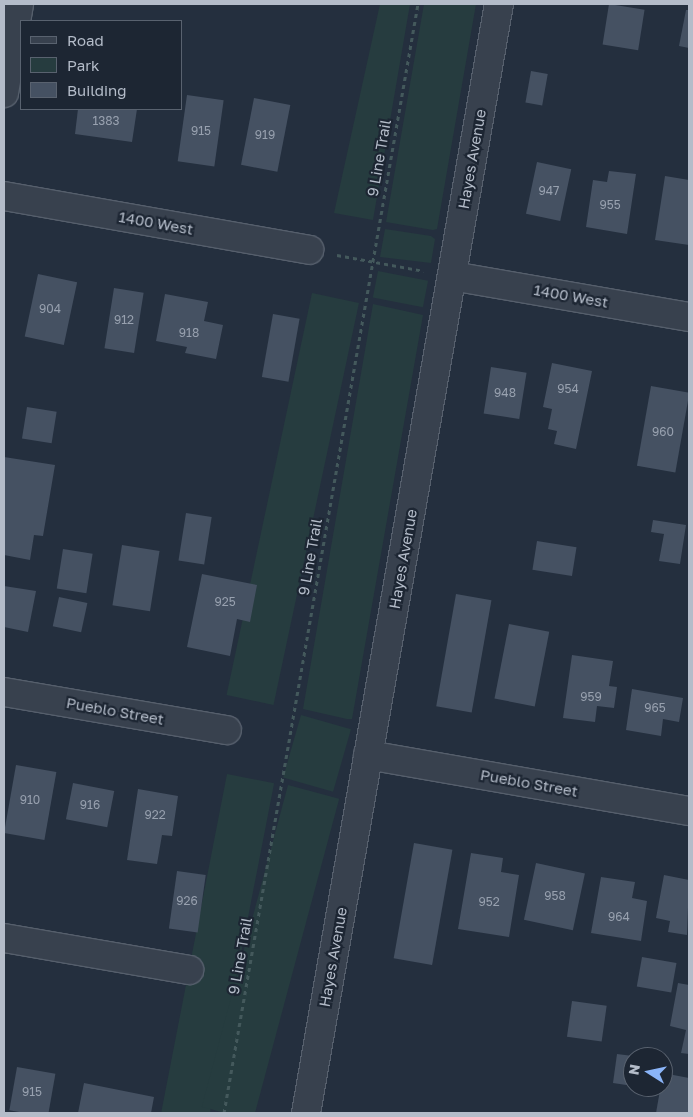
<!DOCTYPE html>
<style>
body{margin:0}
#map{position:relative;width:693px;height:1117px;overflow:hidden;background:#242f3e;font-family:"Golos Text",sans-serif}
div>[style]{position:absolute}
.green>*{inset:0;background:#263c3f;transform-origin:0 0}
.building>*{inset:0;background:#455162;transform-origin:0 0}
.path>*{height:3px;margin-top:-1.5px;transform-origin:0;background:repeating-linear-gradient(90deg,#44595c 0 4px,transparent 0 8px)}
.roads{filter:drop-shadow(1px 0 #565f6c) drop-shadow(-1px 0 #565f6c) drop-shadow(0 1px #565f6c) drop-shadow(0 -1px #565f6c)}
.minor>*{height:28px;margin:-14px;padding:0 14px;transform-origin:14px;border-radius:14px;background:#38414e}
span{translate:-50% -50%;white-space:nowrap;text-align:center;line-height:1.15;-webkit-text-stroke:4.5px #1d2633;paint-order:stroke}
.number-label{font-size:12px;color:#98a1af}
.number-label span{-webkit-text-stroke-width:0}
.street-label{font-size:15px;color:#b4bcc9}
.frame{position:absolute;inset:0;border:5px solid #b4bcc9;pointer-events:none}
.legend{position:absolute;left:20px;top:20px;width:162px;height:90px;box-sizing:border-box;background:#1d2633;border:1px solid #59626f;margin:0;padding:6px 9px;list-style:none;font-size:15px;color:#b4bcc9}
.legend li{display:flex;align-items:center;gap:10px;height:25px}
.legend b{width:25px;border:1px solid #59626f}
.north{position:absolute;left:623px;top:1047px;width:50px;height:50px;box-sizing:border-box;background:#1d2633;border:1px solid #59626f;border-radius:50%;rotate:280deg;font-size:14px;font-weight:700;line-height:20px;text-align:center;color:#b4bcc9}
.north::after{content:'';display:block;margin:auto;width:18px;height:22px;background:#8ab4f8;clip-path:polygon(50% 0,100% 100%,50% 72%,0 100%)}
</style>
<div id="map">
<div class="green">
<div style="clip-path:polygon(380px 4px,410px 4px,373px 220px,334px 213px)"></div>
<div style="clip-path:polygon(424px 4px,476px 4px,437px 229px,433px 230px,386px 222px)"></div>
<div style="clip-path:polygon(385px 229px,431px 236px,435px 239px,431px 263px,380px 257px)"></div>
<div style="left:378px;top:271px;width:51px;height:27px;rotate:11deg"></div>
<div style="left:312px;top:293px;width:48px;height:411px;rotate:12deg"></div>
<div style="clip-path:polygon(373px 304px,423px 315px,352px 719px,347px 719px,303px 709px)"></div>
<div style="left:301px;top:715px;width:52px;height:65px;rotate:16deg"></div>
<div style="left:227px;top:774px;width:48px;height:344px;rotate:11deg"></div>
<div style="left:288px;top:785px;width:53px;height:333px;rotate:15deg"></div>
</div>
<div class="building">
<div style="left:609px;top:4px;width:36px;height:41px;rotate:9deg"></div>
<div style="clip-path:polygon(686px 10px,689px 10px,689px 48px,679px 46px)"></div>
<div style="left:531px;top:71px;width:17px;height:32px;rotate:10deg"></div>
<div style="left:187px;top:95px;width:37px;height:67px;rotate:8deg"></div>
<div style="left:254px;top:98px;width:37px;height:68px;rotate:11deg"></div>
<div style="clip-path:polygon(78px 109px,137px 109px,132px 142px,75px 134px)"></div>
<div style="left:537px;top:162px;width:35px;height:53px;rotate:12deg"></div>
<div style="clip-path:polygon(609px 171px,636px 174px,627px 234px,586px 227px,593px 180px,607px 182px)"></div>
<div style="clip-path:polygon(665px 176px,689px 180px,689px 245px,655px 240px)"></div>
<div style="left:38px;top:274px;width:40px;height:64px;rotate:12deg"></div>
<div style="left:114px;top:288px;width:30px;height:61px;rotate:9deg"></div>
<div style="clip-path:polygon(165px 294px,208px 302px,204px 321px,223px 325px,216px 359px,185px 353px,187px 347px,156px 341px)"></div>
<div style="left:273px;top:314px;width:27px;height:64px;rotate:10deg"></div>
<div style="clip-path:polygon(552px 363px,592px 371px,576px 449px,554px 444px,557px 431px,548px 429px,552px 409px,543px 407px)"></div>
<div style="left:491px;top:367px;width:36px;height:47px;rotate:9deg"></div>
<div style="left:651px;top:386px;width:39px;height:81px;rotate:10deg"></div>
<div style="left:27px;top:407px;width:30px;height:32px;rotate:9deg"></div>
<div style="clip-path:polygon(4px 457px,55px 465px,43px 536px,34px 535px,30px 560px,4px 555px)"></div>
<div style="left:186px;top:513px;width:26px;height:48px;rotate:9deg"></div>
<div style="clip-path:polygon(653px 520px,686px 525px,680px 564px,659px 561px,664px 534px,651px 532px)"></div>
<div style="left:537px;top:541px;width:40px;height:29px;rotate:9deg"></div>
<div style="left:122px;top:545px;width:38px;height:61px;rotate:9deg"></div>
<div style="left:63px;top:549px;width:30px;height:40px;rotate:9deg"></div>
<div style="clip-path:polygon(202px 574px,257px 585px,250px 622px,237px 619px,230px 656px,187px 647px)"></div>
<div style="clip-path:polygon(4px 586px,36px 591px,28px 632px,4px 627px)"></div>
<div style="left:456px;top:594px;width:36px;height:114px;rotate:10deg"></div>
<div style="left:59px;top:597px;width:29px;height:30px;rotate:12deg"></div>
<div style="left:509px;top:624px;width:41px;height:76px;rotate:11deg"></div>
<div style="clip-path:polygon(572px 655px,613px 661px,609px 686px,617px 687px,614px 708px,597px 706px,595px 722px,563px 718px)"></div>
<div style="clip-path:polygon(632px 689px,683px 698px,679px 722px,663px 719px,661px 736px,626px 730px)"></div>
<div style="left:16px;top:765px;width:41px;height:69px;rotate:10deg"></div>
<div style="left:73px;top:783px;width:42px;height:37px;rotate:11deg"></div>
<div style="clip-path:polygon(138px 789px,178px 796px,172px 836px,162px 835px,157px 864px,127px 860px)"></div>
<div style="left:414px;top:843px;width:39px;height:117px;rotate:10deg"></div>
<div style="clip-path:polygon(471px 853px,503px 858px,501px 872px,519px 875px,509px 937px,458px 929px)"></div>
<div style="left:536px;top:863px;width:50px;height:58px;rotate:12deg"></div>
<div style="left:177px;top:871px;width:29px;height:58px;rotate:8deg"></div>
<div style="clip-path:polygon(664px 875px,689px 880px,687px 935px,668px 932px,670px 921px,656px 918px)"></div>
<div style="clip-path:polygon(601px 877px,635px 882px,632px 898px,647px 901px,641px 941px,591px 933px)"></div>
<div style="left:642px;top:957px;width:35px;height:30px;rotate:10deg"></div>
<div style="clip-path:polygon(678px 983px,689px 985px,689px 1054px,681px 1053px,686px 1030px,670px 1026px)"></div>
<div style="left:572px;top:1001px;width:35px;height:36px;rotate:8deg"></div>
<div style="clip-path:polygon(617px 1054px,633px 1056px,633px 1086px,613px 1083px)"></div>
<div style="left:17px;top:1067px;width:39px;height:44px;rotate:10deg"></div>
<div style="clip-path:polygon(663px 1073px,689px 1078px,689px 1113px,656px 1113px)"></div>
<div style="clip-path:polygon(84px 1083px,154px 1097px,151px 1113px,78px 1113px)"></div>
</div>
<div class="path">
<div style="left:337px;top:255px;width:88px;rotate:10.4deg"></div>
<div style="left:224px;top:1113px;width:1126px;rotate:-80.08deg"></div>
</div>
<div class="roads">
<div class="minor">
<div style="left:4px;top:93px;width:90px;rotate:-80.4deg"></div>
<div style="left:4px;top:196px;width:310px;rotate:10deg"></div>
<div style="left:452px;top:276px;width:241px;rotate:9.8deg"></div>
<div style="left:4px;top:692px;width:226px;rotate:9.7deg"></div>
<div style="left:368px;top:755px;width:326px;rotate:9.9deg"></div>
<div style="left:4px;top:938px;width:188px;rotate:9.8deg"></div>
<div style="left:306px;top:1113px;width:1126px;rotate:-80.13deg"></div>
</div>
</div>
<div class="number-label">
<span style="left:106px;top:121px">1383</span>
<span style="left:201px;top:131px">915</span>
<span style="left:265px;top:135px">919</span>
<span style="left:549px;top:191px">947</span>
<span style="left:610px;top:205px">955</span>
<span style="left:50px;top:309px">904</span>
<span style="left:124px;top:320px">912</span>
<span style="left:189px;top:333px">918</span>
<span style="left:568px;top:389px">954</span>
<span style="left:505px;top:393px">948</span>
<span style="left:663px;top:432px">960</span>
<span style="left:225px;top:602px">925</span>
<span style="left:591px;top:697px">959</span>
<span style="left:655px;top:708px">965</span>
<span style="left:30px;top:800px">910</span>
<span style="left:90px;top:805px">916</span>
<span style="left:155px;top:815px">922</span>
<span style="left:555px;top:896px">958</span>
<span style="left:187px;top:901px">926</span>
<span style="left:489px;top:902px">952</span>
<span style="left:619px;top:917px">964</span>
<span style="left:32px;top:1092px">915</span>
</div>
<div class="street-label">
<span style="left:379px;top:158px;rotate:-80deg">9 Line Trail</span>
<span style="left:472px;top:159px;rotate:-80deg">Hayes Avenue</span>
<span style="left:156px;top:223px;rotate:10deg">1400 West</span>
<span style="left:571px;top:296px;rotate:10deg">1400 West</span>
<span style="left:310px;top:557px;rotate:-80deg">9 Line Trail</span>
<span style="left:403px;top:559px;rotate:-80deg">Hayes Avenue</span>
<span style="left:115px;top:711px;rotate:10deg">Pueblo Street</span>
<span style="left:529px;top:783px;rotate:10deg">Pueblo Street</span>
<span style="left:240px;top:956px;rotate:-80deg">9 Line Trail</span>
<span style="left:333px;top:957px;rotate:-80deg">Hayes Avenue</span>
</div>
<div class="frame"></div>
<ul class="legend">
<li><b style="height:6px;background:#38414e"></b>Road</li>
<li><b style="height:14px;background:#263c3f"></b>Park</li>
<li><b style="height:14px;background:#455162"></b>Building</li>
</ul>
<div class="north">N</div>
</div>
